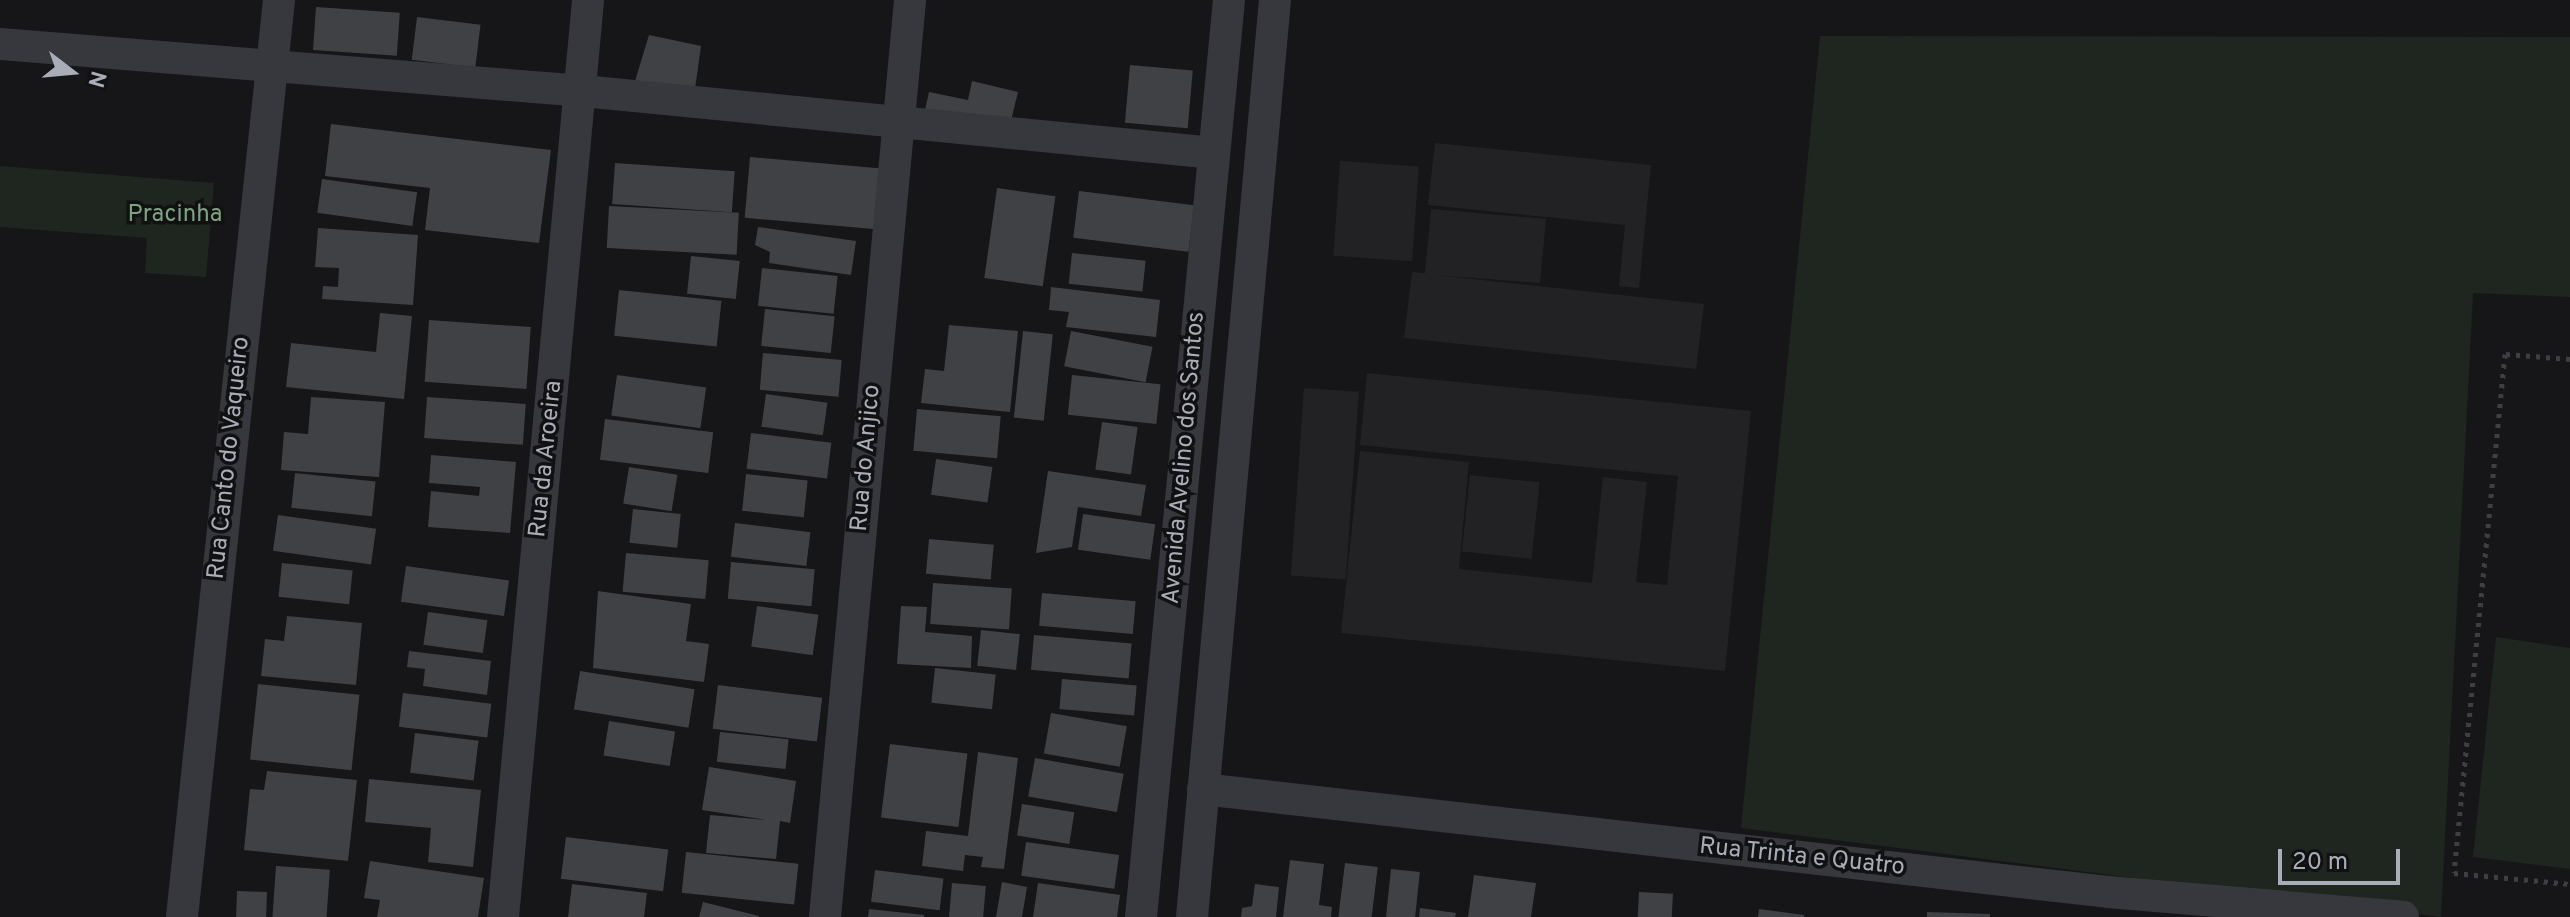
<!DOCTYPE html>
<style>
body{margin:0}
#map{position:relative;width:2570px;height:917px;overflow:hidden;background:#161618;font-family:Overpass,sans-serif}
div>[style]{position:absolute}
.built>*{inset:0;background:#222225;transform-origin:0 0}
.green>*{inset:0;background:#1e261f}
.building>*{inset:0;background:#404145;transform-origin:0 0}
.path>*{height:5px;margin-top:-2.5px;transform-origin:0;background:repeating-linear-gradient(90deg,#3d3f44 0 4px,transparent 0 10px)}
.minor>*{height:32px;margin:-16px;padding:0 16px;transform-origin:16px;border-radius:16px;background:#37383d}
span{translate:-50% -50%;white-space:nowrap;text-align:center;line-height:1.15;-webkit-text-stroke:7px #111113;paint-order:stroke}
.park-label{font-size:24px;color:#7fa381}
.street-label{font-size:24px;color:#a8adb8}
.north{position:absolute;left:32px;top:32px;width:80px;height:80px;-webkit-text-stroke:6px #111113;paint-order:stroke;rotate:106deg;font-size:22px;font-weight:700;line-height:32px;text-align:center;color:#a8adb8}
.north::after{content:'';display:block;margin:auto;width:28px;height:36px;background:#a8adb8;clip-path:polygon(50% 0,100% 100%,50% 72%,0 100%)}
.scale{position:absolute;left:2278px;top:849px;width:122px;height:36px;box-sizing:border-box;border:4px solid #a8adb8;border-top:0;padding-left:10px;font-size:24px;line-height:28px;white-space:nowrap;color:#a8adb8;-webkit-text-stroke:6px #111113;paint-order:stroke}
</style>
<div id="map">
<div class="built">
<div style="clip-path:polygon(1435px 143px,1651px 165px,1639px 288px,1619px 286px,1625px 225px,1428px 205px)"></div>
<div style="left:1340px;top:161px;width:79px;height:95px;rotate:4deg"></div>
<div style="clip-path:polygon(1431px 209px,1546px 219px,1540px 283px,1435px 275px,1704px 304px,1696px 369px,1404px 338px,1412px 272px,1425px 273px)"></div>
<div style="clip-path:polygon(1367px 373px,1751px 411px,1725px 671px,1341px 633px,1360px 451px,1469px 462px,1459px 569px,1592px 583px,1603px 477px,1647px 482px,1636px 582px,1667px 585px,1678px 476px,1360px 445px)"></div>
<div style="left:1304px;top:388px;width:55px;height:188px;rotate:4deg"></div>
<div style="left:1470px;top:475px;width:70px;height:77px;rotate:6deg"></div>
</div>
<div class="green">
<div style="clip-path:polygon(1820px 36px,2570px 37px,2570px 297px,2473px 293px,2441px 917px,1741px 828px)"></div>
<div style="clip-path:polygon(0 166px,214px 183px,206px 277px,145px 273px,147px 238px,0 227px)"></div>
<div style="clip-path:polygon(2496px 637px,2570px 648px,2570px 869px,2473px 857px)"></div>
</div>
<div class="building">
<div style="left:316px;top:7px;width:84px;height:43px;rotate:4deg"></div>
<div style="left:417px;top:17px;width:64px;height:43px;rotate:7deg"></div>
<div style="clip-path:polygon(649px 35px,701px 46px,695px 89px,635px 81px)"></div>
<div style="left:1130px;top:65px;width:63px;height:58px;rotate:5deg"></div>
<div style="clip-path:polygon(972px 81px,1018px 92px,1009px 129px,925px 110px,929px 92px,968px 100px)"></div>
<div style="clip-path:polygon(331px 124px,551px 150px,539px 243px,425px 230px,430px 188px,325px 176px)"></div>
<div style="left:750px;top:157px;width:138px;height:61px;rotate:5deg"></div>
<div style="left:615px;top:163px;width:120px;height:41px;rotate:4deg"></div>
<div style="left:322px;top:179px;width:96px;height:34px;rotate:8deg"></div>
<div style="left:997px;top:188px;width:59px;height:91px;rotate:8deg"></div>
<div style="left:1079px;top:191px;width:116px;height:47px;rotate:7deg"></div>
<div style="left:609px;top:206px;width:130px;height:42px;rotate:3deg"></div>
<div style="clip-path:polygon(758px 227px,856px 241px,851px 275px,769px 263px,770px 252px,755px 245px)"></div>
<div style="clip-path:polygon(318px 228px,418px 235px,413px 305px,322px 299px,323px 286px,338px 287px,339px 268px,315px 267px)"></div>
<div style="left:1072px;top:253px;width:74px;height:31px;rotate:6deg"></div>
<div style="left:691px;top:256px;width:49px;height:38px;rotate:6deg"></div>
<div style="left:762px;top:268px;width:76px;height:38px;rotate:6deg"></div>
<div style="clip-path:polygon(1051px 287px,1160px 300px,1156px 337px,1066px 327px,1069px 312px,1049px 310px)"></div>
<div style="left:619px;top:290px;width:103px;height:46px;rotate:6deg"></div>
<div style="left:765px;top:309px;width:70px;height:37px;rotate:6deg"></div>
<div style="clip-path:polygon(380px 313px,412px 316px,404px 399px,286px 387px,291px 343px,376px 352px)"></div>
<div style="left:429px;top:320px;width:102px;height:62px;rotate:4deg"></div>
<div style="clip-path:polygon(949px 325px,1018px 331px,1010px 412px,921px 403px,925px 369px,944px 371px)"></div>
<div style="left:1023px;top:331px;width:30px;height:87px;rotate:6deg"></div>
<div style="left:1071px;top:331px;width:83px;height:36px;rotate:11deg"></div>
<div style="left:763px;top:353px;width:79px;height:37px;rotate:5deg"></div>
<div style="left:617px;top:375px;width:90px;height:41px;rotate:8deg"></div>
<div style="left:1072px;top:375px;width:89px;height:40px;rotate:6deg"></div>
<div style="left:766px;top:394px;width:62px;height:33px;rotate:8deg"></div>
<div style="clip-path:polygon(311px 397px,385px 402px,379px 477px,281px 470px,284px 432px,308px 434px)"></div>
<div style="left:427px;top:397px;width:99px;height:41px;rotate:4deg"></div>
<div style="left:917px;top:409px;width:84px;height:42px;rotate:5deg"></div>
<div style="left:605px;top:419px;width:109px;height:41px;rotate:7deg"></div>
<div style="left:1102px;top:422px;width:36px;height:48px;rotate:8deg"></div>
<div style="left:751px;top:433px;width:81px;height:36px;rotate:7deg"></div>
<div style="clip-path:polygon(431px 455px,516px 462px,510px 533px,428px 527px,431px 491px,479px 496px,480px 487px,429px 483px)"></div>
<div style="left:936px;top:459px;width:57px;height:36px;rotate:8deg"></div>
<div style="left:629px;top:467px;width:49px;height:37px;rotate:9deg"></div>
<div style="clip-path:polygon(1048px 471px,1146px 485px,1141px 516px,1078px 507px,1072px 547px,1036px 553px)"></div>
<div style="left:295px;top:473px;width:81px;height:35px;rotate:6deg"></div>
<div style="left:746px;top:474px;width:62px;height:37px;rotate:6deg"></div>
<div style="left:633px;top:509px;width:48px;height:34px;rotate:6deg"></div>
<div style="left:1083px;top:514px;width:73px;height:36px;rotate:8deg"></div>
<div style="left:278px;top:515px;width:99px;height:36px;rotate:8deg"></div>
<div style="left:735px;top:523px;width:76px;height:34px;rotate:7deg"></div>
<div style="left:929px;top:539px;width:65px;height:35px;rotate:5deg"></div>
<div style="left:626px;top:553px;width:83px;height:39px;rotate:5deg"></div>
<div style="left:731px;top:562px;width:84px;height:37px;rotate:5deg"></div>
<div style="left:282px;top:563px;width:71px;height:34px;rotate:6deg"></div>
<div style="left:406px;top:566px;width:104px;height:36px;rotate:8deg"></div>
<div style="left:933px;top:583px;width:79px;height:41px;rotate:4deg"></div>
<div style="clip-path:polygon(598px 591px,691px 604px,686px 641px,709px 644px,704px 682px,593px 668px)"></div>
<div style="left:1042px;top:593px;width:94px;height:33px;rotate:5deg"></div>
<div style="left:757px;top:606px;width:62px;height:41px;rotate:8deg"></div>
<div style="clip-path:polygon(901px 606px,927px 607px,925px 632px,972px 636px,971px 668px,897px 664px)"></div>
<div style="left:428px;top:612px;width:60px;height:33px;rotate:8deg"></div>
<div style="clip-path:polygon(287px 616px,362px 623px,356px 685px,261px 676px,265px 639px,284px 641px)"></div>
<div style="left:981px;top:630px;width:39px;height:36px;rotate:6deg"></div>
<div style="left:1034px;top:635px;width:98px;height:35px;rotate:5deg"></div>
<div style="clip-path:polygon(409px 651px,491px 661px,487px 695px,423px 686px,425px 669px,407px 667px)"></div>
<div style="left:935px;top:668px;width:61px;height:35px;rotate:6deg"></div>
<div style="left:580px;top:671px;width:116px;height:39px;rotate:9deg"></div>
<div style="left:1062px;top:679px;width:75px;height:30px;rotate:5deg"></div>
<div style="left:258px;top:684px;width:102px;height:76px;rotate:6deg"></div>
<div style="left:718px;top:685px;width:105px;height:44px;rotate:7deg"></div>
<div style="left:403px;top:693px;width:89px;height:34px;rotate:7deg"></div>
<div style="left:1051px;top:713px;width:77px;height:41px;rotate:10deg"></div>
<div style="left:609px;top:721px;width:67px;height:35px;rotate:9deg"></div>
<div style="left:720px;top:732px;width:69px;height:30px;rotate:6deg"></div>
<div style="left:415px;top:733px;width:64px;height:40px;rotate:7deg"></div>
<div style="left:890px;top:744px;width:78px;height:74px;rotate:7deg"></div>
<div style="clip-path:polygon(978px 752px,1018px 758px,1004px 869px,981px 867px,983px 857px,965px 855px,963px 871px,922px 866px,926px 831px,968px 836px)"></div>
<div style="left:1035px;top:758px;width:90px;height:39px;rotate:10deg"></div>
<div style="clip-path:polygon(709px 767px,796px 781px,790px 823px,780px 821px,776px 859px,706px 853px,710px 815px,767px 820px,702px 810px)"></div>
<div style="clip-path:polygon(267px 771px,357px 780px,348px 861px,244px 850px,250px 789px,264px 790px)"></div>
<div style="clip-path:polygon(369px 779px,481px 790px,473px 867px,428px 862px,431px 828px,365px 822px)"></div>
<div style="left:1022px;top:804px;width:53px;height:32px;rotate:9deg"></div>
<div style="left:566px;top:837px;width:103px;height:42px;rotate:7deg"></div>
<div style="left:1026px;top:842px;width:94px;height:34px;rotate:8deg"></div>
<div style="left:686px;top:852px;width:113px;height:41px;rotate:6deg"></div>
<div style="clip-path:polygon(1290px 860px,1324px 864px,1319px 905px,1332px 907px,1331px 917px,1283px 917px)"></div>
<div style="clip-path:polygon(370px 861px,484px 878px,478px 917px,377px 917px,380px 900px,364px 898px)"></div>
<div style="left:1345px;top:863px;width:33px;height:55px;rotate:7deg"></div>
<div style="left:276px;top:866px;width:54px;height:51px;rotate:4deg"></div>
<div style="left:1391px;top:869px;width:29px;height:48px;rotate:6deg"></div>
<div style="left:875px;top:870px;width:69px;height:32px;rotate:7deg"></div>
<div style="clip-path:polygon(1474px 875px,1536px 883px,1531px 917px,1468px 917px)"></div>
<div style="clip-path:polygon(1002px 882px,1027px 887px,1022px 917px,996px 917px)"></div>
<div style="left:952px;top:883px;width:34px;height:34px;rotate:5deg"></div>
<div style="clip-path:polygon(1038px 883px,1120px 895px,1117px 917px,1033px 917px)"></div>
<div style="clip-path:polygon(572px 884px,647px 893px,644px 917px,568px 917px)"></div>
<div style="clip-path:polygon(1255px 884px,1279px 887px,1276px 917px,1241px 917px,1242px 908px,1252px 906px)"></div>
<div style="left:237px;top:891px;width:30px;height:26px;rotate:2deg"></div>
<div style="left:1639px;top:892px;width:34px;height:25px;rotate:3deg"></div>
<div style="clip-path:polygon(703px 902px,759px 916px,759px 917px,699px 917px)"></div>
<div style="clip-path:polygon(1420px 908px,1456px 913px,1455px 917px,1419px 917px)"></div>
<div style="clip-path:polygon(869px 909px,924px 915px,924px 917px,868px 917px)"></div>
<div style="clip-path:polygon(1759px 909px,1804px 915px,1804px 917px,1758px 917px)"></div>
<div style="clip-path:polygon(1927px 912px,1990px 914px,1990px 917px,1927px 917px)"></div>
</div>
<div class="path">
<div style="left:2570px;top:359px;width:65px;rotate:-175.6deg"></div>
<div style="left:2505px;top:354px;width:521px;rotate:95.61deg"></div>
<div style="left:2454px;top:873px;width:117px;rotate:5.4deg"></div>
</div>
<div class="minor">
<div style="left:0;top:44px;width:585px;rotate:4.61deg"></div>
<div style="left:583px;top:91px;width:634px;rotate:5.61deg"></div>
<div style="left:1203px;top:789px;width:911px;rotate:6.49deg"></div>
<div style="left:2108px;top:892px;width:296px;rotate:4.8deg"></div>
<div style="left:182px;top:917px;width:922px;rotate:-83.96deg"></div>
<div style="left:503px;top:917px;width:921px;rotate:-84.7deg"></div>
<div style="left:825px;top:917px;width:921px;rotate:-84.7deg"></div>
<div style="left:1141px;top:917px;width:921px;rotate:-84.52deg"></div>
<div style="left:1192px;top:917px;width:921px;rotate:-84.83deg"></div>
</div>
<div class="park-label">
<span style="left:175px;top:216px">Pracinha</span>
</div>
<div class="street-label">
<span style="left:230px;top:458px;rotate:-84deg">Rua Canto do Vaqueiro</span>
<span style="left:867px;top:458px;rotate:-85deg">Rua do Anjico</span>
<span style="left:1185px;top:458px;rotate:-85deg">Avenida Avelino dos Santos</span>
<span style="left:547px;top:459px;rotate:-84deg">Rua da Aroeira</span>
<span style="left:1802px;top:858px;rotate:6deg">Rua Trinta e Quatro</span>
</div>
<div class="north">N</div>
<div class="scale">20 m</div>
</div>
